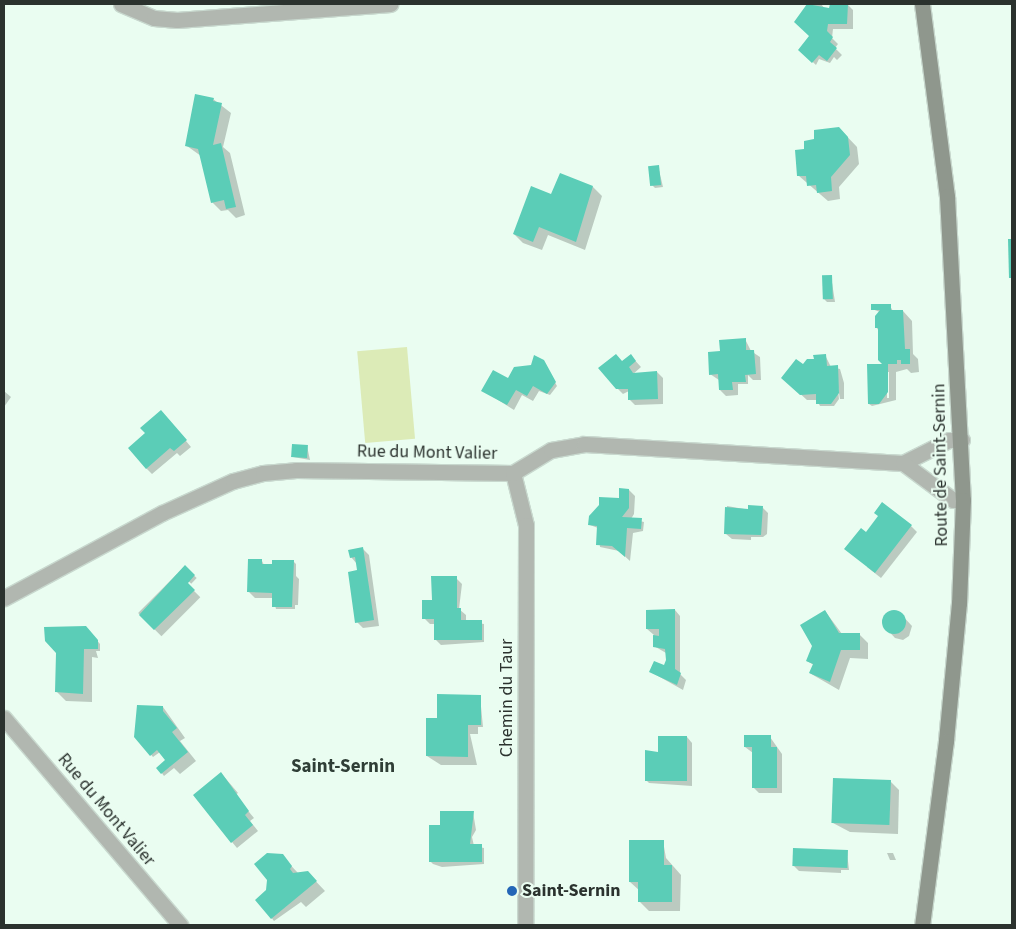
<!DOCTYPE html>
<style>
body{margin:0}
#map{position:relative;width:1016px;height:929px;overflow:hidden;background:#eafdf1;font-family:"Source Sans 3",sans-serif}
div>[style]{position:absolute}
.green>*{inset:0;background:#dcebb7;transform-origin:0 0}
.shadow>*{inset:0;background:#0003;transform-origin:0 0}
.building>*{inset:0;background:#5bcdb7;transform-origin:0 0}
.round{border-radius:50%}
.roads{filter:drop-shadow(1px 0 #c8d8ce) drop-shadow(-1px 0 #c8d8ce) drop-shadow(0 1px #c8d8ce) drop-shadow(0 -1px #c8d8ce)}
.street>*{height:15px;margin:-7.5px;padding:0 7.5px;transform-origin:7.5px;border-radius:7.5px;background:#b1b7b0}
.secondary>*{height:15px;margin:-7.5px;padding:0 7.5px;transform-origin:7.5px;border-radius:7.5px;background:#8f978d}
.dots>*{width:14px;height:14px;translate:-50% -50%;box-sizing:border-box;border:2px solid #eafdf1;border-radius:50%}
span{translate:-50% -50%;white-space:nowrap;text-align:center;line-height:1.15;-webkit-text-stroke:4px #eafdf1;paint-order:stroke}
.street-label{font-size:18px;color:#2b322e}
.poi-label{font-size:18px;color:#2b322e;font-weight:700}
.left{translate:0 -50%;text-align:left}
.neighbourhood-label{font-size:19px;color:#2f3e36;font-weight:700}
.frame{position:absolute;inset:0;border:5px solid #2b322e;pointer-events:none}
</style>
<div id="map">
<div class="green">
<div style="left:407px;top:347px;width:92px;height:50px;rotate:85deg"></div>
</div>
<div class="shadow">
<div style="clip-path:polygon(807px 4px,821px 4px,825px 9px,848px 5px,853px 10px,853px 29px,833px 29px,832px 38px,838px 44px,835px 48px,842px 55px,837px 60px,834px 57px,830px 63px,819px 59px,816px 65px,800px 50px,811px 36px,802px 15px)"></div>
<div style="clip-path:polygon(213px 99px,231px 113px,223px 147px,230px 153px,245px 215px,236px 218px,228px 210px,221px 211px,212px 202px,201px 156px,187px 146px)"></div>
<div style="clip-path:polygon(839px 128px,857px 147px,859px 164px,839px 187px,840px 199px,828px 201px,799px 176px,806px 150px,815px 140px)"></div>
<div style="clip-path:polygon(658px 166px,663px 187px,655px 188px,652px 185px)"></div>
<div style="clip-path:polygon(568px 178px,593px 187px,602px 196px,585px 250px,548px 235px,542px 250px,523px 243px,514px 234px)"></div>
<div style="clip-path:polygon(831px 276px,835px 302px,827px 302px,824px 299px)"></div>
<div style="clip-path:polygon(evenodd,890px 306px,893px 311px,903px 311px,912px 321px,913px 354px,918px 359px,919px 372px,911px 373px,907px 369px,896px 372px,896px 400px,872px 406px,869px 404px,884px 365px,879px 331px,876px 327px,880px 312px,872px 309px,890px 306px,887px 372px,889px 372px,889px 398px,887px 398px,887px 372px)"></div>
<div style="clip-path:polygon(745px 339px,751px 351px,760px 357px,761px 380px,753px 380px,748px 375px,748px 384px,738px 384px,738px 395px,726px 396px,720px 390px,719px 380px,710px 374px,721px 353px)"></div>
<div style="clip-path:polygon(825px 355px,831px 367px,840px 369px,844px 383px,844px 399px,840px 399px,837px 381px,839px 399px,834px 406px,820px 406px,817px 400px,807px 400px,796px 390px,804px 366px)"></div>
<div style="clip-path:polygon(631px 356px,641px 367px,632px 375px,657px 372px,663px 378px,663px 404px,635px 405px,629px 399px,629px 391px,623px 394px,617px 388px,622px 362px)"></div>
<div style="clip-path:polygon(543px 361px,557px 386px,550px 395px,539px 391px,533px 401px,522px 395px,514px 410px,492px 396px,509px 379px)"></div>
<div style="clip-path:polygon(4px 391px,11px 397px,4px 407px)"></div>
<div style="clip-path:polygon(166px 417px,191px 447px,180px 456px,177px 453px,152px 474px,146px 468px,146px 433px)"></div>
<div style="clip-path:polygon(307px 446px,310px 460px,293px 457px)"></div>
<div style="clip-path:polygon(629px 490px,635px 496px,634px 514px,631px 519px,644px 522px,643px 531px,633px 533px,630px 561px,619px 551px,600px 547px,598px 528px,590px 525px)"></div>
<div style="clip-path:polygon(727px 506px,750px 510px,762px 507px,768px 513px,767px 534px,763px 537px,751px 537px,751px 540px,732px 539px,726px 534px)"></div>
<div style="clip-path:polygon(911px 526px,917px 532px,881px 578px,867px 567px,866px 534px)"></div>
<div style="clip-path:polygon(363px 549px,369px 555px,379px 626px,363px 628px,357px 622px,357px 564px,351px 557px)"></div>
<div style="clip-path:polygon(262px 561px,264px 565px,293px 561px,296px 564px,296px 576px,299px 579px,298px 605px,295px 605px,295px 609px,276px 609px,273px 598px,255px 598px,249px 592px)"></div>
<div style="left:185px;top:567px;width:16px;height:8px;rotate:43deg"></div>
<div style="left:177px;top:574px;width:33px;height:55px;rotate:45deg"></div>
<div style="clip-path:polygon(456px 578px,462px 584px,459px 609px,466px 615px,466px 621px,484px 624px,484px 642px,441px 645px,435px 639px,436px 624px,430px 624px,424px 618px,433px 601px)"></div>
<div style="clip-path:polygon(675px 610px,680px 616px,680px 674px,686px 680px,683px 690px,651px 672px,666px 667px,666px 653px,654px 646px,654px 635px,647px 629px)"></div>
<div style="clip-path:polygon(825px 611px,842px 634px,859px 634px,868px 643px,868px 659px,850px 658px,839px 690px,813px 675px,810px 673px,814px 665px,807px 661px)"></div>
<div style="clip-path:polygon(893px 611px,900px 613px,912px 626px,909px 636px,903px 640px,895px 638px,884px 626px,886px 615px)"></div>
<div style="clip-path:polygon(89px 631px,100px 644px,100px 651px,96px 651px,98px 658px,92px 657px,92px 702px,66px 701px,57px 692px)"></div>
<div style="clip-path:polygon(480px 696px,483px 727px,478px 727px,478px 734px,470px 734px,477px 765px,441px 765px,430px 758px,427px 756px,438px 719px)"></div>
<div style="clip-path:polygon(163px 707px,185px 738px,180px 741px,196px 761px,180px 774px,174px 768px,164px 776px,158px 768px,170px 767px,160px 752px,153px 757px,135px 737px)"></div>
<div style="clip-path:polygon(687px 737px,692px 743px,692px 786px,649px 783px,646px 780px,659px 753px)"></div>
<div style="clip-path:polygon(770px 737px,782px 754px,782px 793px,759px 793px,753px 787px,753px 753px,745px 747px)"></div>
<div style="clip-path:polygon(221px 773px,238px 793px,235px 795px,254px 818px,250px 821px,258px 831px,237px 848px,232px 842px)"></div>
<div style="clip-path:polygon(890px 781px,899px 790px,898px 834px,850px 832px,833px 823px)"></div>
<div style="clip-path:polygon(473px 812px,476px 830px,472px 837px,474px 846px,484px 848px,484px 864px,442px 867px,433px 864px,430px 861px,441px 826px)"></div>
<div style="clip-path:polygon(663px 841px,666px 858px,681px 875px,680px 911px,649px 911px,640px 902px,640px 891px,630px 882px)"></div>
<div style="clip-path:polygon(847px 852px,849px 870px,841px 870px,841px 873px,799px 871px,793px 865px)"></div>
<div style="clip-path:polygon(887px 853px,893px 853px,896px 860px,890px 860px)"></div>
<div style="clip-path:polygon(282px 856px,298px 873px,307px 872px,325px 891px,306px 907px,301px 902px,274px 921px,257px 900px,268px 890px)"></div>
</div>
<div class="building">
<div style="clip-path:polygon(807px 4px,829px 8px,830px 4px,848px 4px,847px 24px,828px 24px,827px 31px,833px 37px,830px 42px,837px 48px,827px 61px,819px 55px,812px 63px,798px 50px,809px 36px,794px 22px)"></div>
<div style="clip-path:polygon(195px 94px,214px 98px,213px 101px,222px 103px,213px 145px,221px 143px,236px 207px,226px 209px,224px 200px,211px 203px,198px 149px,185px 146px)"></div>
<div style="clip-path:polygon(839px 127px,848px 137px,850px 155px,831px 177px,832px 191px,817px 193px,816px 185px,807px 186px,806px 176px,797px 176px,795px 150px,804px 149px,804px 141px,814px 139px,814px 130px)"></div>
<div style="left:659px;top:165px;width:20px;height:11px;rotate:84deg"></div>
<div style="clip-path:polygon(560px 173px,593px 186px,576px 242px,539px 227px,533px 242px,513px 234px,531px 186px,551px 194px)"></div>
<div style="clip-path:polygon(1008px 239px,1012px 239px,1012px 278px,1009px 278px)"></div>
<div style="left:832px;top:275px;width:24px;height:10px;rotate:88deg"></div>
<div style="clip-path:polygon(871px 304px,891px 304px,891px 310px,903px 310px,905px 349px,910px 349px,910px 364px,901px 364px,901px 360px,897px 360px,897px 364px,888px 364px,888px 392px,879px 404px,868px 404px,867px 364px,882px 364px,878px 360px,878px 328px,875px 328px,875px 316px,880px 310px,871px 310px)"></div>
<div style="clip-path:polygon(746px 338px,746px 350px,754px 350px,756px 374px,745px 375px,746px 382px,732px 382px,733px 390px,719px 390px,718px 374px,709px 375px,708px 352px,720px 351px,719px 340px)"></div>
<div style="clip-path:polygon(616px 354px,622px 361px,631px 354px,636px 361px,629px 367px,633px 373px,657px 371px,658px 399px,628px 400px,628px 389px,616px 389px,598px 368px)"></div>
<div style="clip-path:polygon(826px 354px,827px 366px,838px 365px,839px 393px,831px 404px,816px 404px,816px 394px,800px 395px,781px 378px,796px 359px,803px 364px,807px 359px,814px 359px,813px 355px)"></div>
<div style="clip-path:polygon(534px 355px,544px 360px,556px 382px,547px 394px,533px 386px,527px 396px,516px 390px,507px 405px,481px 391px,493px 370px,508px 378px,514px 367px,531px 365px)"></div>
<div style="clip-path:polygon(161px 410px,187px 440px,174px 451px,170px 448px,146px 469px,128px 448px,145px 433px,140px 428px)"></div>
<div style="left:292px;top:444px;width:16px;height:13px;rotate:4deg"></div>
<div style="clip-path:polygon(619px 488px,629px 489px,629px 508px,622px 517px,642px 518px,641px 529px,627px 528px,625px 557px,612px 546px,596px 545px,597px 526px,588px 525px,589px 516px,599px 505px,599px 497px,619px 498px)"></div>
<div style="clip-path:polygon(882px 502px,912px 525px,875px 573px,844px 549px,861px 528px,866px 532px,878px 516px,874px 513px)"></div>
<div style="clip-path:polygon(748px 505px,763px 506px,761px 535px,724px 534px,725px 507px,748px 509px)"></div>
<div style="clip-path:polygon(363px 547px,374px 620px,355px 623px,348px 572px,357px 570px,355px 557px,350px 558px,348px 550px)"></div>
<div style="clip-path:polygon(248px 559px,262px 559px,262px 564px,272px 564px,272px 560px,294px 560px,292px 607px,272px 607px,272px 593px,247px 592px)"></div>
<div style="clip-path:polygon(185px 565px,195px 575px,188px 583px,195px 590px,154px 630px,139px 615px)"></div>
<div style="clip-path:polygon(431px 576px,457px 576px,457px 608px,461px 608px,461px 620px,482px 620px,482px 640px,434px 640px,434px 619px,422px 619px,422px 600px,432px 600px)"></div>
<div style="clip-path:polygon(675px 609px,675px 669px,681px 673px,677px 685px,649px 672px,654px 661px,664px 665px,666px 660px,665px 649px,653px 647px,653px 635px,659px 636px,659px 629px,646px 629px,646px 610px)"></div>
<div class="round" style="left:882px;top:610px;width:24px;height:24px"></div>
<div style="clip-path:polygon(825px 610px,839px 633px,860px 633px,860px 650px,841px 650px,830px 682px,809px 673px,813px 664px,806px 661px,812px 646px,800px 625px)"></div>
<div style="clip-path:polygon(86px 626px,98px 640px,98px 649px,84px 649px,83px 694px,55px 692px,56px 653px,45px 641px,44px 627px)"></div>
<div style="clip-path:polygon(437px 694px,481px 695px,481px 725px,468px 725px,468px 757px,426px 756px,426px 718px,437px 718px)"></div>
<div style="clip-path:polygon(137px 705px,163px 706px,163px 711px,177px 728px,172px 732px,188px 752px,161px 774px,156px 768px,165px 760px,157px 750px,150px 756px,134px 737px)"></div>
<div style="clip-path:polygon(744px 735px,771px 735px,771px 747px,777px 747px,777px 788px,752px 788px,752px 747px,744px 747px)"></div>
<div style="clip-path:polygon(658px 736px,687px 736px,687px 781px,645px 781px,645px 750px,658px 752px)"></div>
<div style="clip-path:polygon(221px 772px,249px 811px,245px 815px,253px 825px,231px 843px,193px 795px)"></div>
<div style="left:833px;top:778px;width:58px;height:45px;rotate:2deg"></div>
<div style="clip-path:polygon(440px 811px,474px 811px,470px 844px,482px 844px,482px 862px,429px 862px,429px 825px,440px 825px)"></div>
<div style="clip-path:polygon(629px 840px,664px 840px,664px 865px,672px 865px,672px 902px,638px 902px,638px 882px,629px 882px)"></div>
<div style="left:793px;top:848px;width:55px;height:18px;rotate:2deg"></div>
<div style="clip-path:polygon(267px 853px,283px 854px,292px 866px,290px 869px,293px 873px,308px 871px,317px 881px,271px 919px,255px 900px,266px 890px,267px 880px,254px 864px)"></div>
</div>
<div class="roads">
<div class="street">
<div style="left:121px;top:4px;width:36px;rotate:23deg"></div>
<div style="left:154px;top:18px;width:23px;rotate:5deg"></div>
<div style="left:177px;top:20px;width:214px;rotate:-4.3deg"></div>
<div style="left:903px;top:463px;width:51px;rotate:-26.6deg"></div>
<div style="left:949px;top:440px;width:13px"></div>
<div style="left:513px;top:473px;width:54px;rotate:76deg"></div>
<div style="left:526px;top:525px;width:400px;rotate:90.1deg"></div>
<div style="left:4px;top:598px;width:179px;rotate:-28.3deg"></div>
<div style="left:162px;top:513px;width:78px;rotate:-24.3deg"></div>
<div style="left:233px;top:481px;width:31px;rotate:-15deg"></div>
<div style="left:263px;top:473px;width:33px;rotate:-5deg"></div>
<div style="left:296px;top:470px;width:217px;rotate:0.8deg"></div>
<div style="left:513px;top:473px;width:44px;rotate:-31.2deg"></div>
<div style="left:551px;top:450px;width:34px;rotate:-10deg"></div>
<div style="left:584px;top:444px;width:320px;rotate:3.4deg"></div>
<div style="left:903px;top:463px;width:62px;rotate:36.5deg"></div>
<div style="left:953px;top:500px;width:10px"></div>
<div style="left:4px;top:718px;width:272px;rotate:49.6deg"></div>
</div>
<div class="secondary">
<div style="left:922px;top:4px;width:194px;rotate:82.6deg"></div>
<div style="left:947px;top:196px;width:304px;rotate:87deg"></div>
<div style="left:963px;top:500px;width:103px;rotate:92.2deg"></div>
<div style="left:959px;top:603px;width:139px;rotate:95.4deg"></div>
<div style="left:946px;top:741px;width:186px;rotate:97.4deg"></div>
</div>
</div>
<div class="dots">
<div style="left:512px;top:891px;background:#2466b7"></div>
</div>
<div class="street-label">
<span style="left:427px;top:453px;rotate:1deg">Rue du Mont Valier</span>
<span style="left:941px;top:465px;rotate:-91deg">Route de Saint-Sernin</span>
<span style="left:507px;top:698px;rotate:-90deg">Chemin du Taur</span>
<span style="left:106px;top:810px;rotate:50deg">Rue du Mont Valier</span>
</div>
<div class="poi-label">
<span class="left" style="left:522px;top:891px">Saint-Sernin</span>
</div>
<div class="neighbourhood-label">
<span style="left:343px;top:767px">Saint-Sernin</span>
</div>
<div class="frame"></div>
</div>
